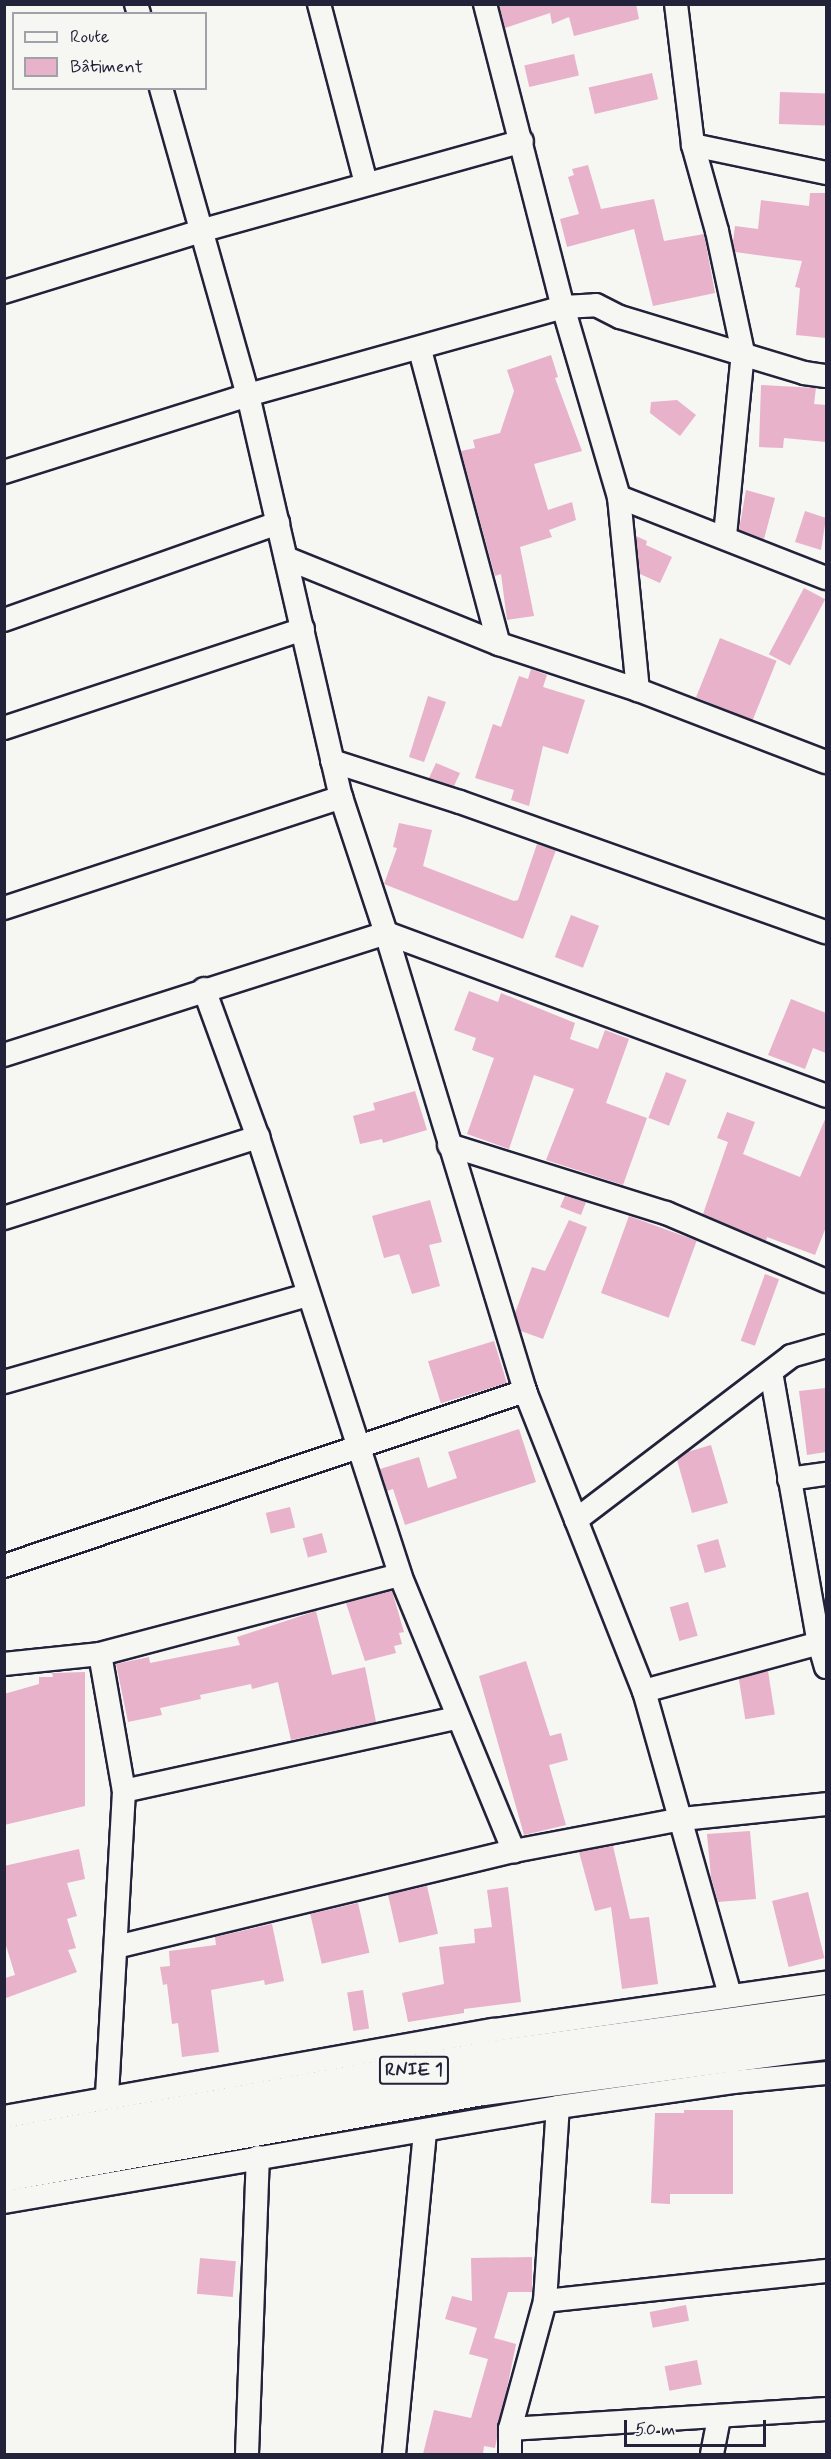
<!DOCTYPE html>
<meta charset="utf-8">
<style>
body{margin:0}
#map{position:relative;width:831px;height:2459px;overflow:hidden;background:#f6f6f2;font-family:Mynerve,sans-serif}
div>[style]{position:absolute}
.building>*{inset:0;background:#e8b2ca;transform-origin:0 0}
.roads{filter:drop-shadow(2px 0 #22223b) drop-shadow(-2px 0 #22223b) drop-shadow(0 2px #22223b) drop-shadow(0 -2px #22223b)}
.minor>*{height:22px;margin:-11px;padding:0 11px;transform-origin:11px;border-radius:11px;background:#f6f6f2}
.highway>*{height:33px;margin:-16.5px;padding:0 16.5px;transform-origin:16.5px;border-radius:16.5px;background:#f6f6f2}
span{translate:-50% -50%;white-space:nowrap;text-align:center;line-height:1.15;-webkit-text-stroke:5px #f6f6f2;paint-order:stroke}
.shield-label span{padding:2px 4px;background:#f6f6f2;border:2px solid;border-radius:4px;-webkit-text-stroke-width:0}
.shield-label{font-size:18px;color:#22223b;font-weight:700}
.frame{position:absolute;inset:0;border:6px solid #22223b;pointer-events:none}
.legend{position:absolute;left:12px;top:12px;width:195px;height:78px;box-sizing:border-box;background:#f6f6f2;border:2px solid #a1a1a9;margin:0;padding:8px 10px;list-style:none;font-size:18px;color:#22223b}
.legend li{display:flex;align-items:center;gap:12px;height:30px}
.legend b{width:30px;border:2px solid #a1a1a9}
.scale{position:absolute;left:624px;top:2420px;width:142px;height:27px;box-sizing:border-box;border:3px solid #22223b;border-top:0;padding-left:8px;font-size:18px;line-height:21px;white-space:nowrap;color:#22223b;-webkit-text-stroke:4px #f6f6f2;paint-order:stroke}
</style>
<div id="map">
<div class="building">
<div style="clip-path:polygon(499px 4px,636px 4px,639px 19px,574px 36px,569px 17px,552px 24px,550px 13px,505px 28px)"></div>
<div style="left:574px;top:54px;width:22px;height:51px;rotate:77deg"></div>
<div style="left:652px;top:73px;width:27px;height:65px;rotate:77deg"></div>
<div style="left:780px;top:92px;width:46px;height:32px;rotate:2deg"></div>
<div style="clip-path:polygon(588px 165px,601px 209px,654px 199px,664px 241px,704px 234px,715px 293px,653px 306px,634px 229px,567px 247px,560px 219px,579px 214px,568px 177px,574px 175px,572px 169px)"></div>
<div style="clip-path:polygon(810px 193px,826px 193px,826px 338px,796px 335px,800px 288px,795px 287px,802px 261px,735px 252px,733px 242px,735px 226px,758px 229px,761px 200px,809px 206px)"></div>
<div style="clip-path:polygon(551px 355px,558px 377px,555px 378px,582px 451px,534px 464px,548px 510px,572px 502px,576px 520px,549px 530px,552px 537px,520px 547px,534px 616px,507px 620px,501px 574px,495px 576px,461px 451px,475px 448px,473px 440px,500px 433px,514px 391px,507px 370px)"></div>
<div style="clip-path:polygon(761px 385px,816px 388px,814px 404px,826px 405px,826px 442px,784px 438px,783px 448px,759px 447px)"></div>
<div style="clip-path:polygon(677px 400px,696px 415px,680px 436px,650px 413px,651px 402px)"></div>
<div style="clip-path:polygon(746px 490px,775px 498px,764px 539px,739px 530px)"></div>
<div style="clip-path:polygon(805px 511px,826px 518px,821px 550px,795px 542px)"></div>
<div style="clip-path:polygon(636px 536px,647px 541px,646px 545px,672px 557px,660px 583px,640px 574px)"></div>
<div style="left:804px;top:588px;width:24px;height:75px;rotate:28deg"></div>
<div style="left:720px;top:638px;width:61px;height:64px;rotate:22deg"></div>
<div style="clip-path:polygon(531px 669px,547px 675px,543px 687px,585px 700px,568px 754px,543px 746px,529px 806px,511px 800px,514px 790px,475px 778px,493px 724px,501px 727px,519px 676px,528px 679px)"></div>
<div style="clip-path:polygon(428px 696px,446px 702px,424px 762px,409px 757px)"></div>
<div style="clip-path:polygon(436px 763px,460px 773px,454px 786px,429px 778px)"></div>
<div style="clip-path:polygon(399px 823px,432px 830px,423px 866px,514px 901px,518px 900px,537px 844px,556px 850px,523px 939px,384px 884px,397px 848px,393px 847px)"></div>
<div style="left:571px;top:915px;width:30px;height:45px;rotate:21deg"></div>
<div style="clip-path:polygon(469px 991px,498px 1002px,501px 993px,575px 1023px,570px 1039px,598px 1049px,605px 1030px,629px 1039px,606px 1103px,647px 1118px,623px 1185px,546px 1160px,574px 1089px,534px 1075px,509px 1149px,467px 1134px,494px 1058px,472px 1050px,476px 1038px,454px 1030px)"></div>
<div style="clip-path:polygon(791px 999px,826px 1013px,826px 1053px,813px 1048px,805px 1069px,768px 1055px)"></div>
<div style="left:666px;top:1072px;width:22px;height:49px;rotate:21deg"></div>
<div style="clip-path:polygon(415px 1091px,427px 1130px,383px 1143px,382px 1139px,360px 1144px,353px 1116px,375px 1110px,373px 1103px)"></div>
<div style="clip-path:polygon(727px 1112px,755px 1122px,743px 1154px,800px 1177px,826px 1117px,826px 1227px,815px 1255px,767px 1237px,766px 1241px,703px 1214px,728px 1142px,717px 1138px)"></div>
<div style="clip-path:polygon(565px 1196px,586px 1202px,581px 1215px,560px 1207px)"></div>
<div style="clip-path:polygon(430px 1200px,442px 1242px,429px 1245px,440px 1286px,412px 1294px,399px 1254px,384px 1258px,372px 1216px)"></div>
<div style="left:629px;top:1216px;width:72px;height:82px;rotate:20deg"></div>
<div style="clip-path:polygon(569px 1220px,587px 1227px,543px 1339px,521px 1331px,515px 1313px,532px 1267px,545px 1271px)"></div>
<div style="left:765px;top:1274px;width:15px;height:71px;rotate:20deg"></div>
<div style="left:494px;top:1341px;width:44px;height:69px;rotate:73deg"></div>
<div style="clip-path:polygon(826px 1388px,826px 1452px,807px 1455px,799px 1391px)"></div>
<div style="clip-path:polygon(519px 1429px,536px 1482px,405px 1525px,393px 1489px,387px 1491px,380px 1469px,419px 1457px,428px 1488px,457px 1478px,448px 1452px)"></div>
<div style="clip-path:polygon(711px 1445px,728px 1503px,692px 1513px,677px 1460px,687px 1452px)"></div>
<div style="left:290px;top:1507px;width:21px;height:25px;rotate:76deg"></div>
<div style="left:322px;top:1533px;width:20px;height:20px;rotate:75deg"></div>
<div style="left:718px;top:1539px;width:29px;height:22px;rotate:74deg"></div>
<div style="clip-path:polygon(392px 1591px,404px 1632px,399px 1633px,402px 1644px,394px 1646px,396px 1653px,365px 1661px,346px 1603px)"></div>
<div style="left:688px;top:1602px;width:35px;height:19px;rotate:74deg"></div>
<div style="clip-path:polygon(316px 1611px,332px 1675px,365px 1667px,376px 1722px,291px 1740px,278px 1682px,252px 1689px,251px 1684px,200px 1695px,201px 1699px,160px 1708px,162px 1715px,128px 1722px,116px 1664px,149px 1657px,150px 1663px,240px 1645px,237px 1637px)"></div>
<div style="clip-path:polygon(526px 1661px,550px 1736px,561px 1733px,568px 1760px,549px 1765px,566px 1825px,524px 1835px,479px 1676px)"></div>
<div style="left:768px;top:1671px;width:44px;height:30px;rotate:81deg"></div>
<div style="clip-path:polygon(85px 1672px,85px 1806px,4px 1825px,4px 1694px,39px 1684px,39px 1677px,53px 1677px,52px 1673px)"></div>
<div style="clip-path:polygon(750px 1831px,756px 1899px,718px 1902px,711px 1877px,707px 1834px)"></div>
<div style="clip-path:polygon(613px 1846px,630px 1919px,649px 1917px,658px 1984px,622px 1989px,611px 1907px,595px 1911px,579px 1852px)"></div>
<div style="clip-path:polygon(79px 1849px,85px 1879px,67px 1883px,77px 1916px,67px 1919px,76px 1948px,68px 1950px,77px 1972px,6px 1998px,5px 1978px,15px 1975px,4px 1939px,4px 1866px)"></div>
<div style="left:427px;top:1886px;width:49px;height:40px;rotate:77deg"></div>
<div style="clip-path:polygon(508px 1887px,521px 2002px,464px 2009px,464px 2013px,408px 2022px,402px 1993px,444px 1984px,439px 1947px,475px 1943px,474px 1929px,492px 1927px,487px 1890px)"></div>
<div style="left:808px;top:1892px;width:68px;height:37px;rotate:76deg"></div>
<div style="left:358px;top:1903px;width:51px;height:49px;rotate:77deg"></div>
<div style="clip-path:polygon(272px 1924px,284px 1981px,265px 1985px,264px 1980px,211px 1990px,219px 2052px,182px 2057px,178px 2023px,172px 2024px,167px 1984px,163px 1985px,160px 1967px,170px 1966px,169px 1951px,216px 1945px,215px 1937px)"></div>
<div style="left:363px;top:1990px;width:39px;height:16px;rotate:81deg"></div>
<div style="clip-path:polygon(684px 2110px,733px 2110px,733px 2194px,670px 2194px,670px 2204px,651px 2203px,655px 2113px,684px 2113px)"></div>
<div style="clip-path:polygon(532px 2257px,532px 2292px,508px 2292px,494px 2338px,516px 2344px,495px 2448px,484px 2446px,483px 2454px,423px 2454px,434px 2410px,471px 2418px,488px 2359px,469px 2354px,477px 2328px,445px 2319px,452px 2296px,472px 2301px,471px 2258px)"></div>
<div style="left:200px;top:2258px;width:36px;height:36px;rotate:5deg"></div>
<div style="left:686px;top:2305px;width:16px;height:37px;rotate:79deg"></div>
<div style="left:697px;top:2360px;width:25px;height:33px;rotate:79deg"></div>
</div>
<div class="roads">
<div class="minor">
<div style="left:136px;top:4px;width:10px;rotate:73deg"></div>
<div style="left:319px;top:4px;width:185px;rotate:75.3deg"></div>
<div style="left:485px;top:4px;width:313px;rotate:75.6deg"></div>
<div style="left:563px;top:307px;width:198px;rotate:73.6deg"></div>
<div style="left:619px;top:497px;width:194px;rotate:84.4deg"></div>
<div style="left:676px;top:4px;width:142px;rotate:83.1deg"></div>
<div style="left:693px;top:145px;width:89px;rotate:74.4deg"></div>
<div style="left:717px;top:231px;width:124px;rotate:77.9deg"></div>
<div style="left:743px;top:352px;width:185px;rotate:95.6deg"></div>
<div style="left:161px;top:88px;width:319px;rotate:74.2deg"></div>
<div style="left:248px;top:395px;width:413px;rotate:77deg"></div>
<div style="left:341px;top:797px;width:143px;rotate:71.7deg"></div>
<div style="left:386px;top:933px;width:479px;rotate:73.1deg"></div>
<div style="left:525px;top:1391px;width:323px;rotate:68.4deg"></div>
<div style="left:644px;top:1691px;width:316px;rotate:74.2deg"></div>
<div style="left:693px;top:145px;width:136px;rotate:11.9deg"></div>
<div style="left:4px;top:292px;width:209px;rotate:-17.2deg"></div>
<div style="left:204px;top:230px;width:330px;rotate:-15.6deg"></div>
<div style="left:420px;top:350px;width:304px;rotate:75deg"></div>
<div style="left:4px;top:472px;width:256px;rotate:-17.5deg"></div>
<div style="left:248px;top:395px;width:327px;rotate:-15.6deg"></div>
<div style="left:563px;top:307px;width:33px;rotate:-3deg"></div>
<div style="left:596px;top:305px;width:27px;rotate:27deg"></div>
<div style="left:620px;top:317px;width:192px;rotate:16.9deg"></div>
<div style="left:804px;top:373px;width:22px;rotate:8deg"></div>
<div style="left:619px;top:497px;width:222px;rotate:21.4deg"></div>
<div style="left:286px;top:558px;width:230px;rotate:22deg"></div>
<div style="left:499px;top:644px;width:146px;rotate:18.3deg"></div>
<div style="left:638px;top:690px;width:201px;rotate:21deg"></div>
<div style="left:4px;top:620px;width:291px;rotate:-19.5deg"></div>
<div style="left:4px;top:728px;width:315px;rotate:-18.3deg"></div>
<div style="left:332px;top:761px;width:134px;rotate:17.8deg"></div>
<div style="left:460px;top:802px;width:388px;rotate:19.6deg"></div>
<div style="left:4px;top:908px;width:355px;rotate:-18.2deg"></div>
<div style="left:204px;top:989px;width:158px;rotate:70deg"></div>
<div style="left:258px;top:1137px;width:460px;rotate:72deg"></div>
<div style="left:400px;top:1575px;width:299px;rotate:67.6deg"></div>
<div style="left:4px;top:1055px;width:401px;rotate:-17.7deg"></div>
<div style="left:386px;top:933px;width:469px;rotate:20.3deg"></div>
<div style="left:449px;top:1145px;width:227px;rotate:17.4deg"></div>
<div style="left:666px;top:1213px;width:174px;rotate:23deg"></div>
<div style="left:4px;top:1218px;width:267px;rotate:-17.7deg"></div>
<div style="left:771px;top:1372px;width:275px;rotate:80deg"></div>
<div style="left:819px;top:1643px;width:25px;rotate:74deg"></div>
<div style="left:4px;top:1382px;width:315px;rotate:-16deg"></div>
<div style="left:789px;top:1479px;width:37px;rotate:-8deg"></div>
<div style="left:576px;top:1520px;width:270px;rotate:-37.3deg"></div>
<div style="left:791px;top:1356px;width:36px;rotate:-16deg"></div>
<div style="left:4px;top:1566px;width:550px;rotate:-18.57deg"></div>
<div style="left:100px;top:1654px;width:139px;rotate:80.1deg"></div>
<div style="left:124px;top:1791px;width:306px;rotate:93.2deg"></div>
<div style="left:4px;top:1664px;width:97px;rotate:-5.9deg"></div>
<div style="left:100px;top:1654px;width:310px;rotate:-14.8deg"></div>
<div style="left:644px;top:1691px;width:181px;rotate:-15.3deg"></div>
<div style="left:124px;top:1791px;width:340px;rotate:-12.4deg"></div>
<div style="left:116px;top:1947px;width:409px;rotate:-13.6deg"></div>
<div style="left:514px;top:1851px;width:171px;rotate:-10.8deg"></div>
<div style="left:682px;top:1819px;width:145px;rotate:-5.9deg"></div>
<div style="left:4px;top:2117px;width:498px;rotate:-10.1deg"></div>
<div style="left:494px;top:2030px;width:335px;rotate:-8.1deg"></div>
<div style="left:4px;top:2202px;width:562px;rotate:-9.73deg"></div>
<div style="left:558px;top:2107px;width:177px;rotate:-8.1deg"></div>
<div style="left:733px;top:2082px;width:93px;rotate:-5.5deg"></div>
<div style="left:545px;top:2301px;width:283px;rotate:-6.1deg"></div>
<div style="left:510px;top:2429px;width:317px;rotate:-3.6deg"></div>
<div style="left:247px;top:2454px;width:297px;rotate:-87.9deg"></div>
<div style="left:394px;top:2454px;width:325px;rotate:-84.5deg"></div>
<div style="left:510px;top:2454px;width:25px;rotate:-90deg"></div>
<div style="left:510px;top:2429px;width:133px;rotate:-74.7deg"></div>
<div style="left:545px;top:2301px;width:194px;rotate:-86.2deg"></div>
<div style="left:712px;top:2454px;width:38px;rotate:-79deg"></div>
</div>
<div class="highway">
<div style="left:4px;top:2144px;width:495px;rotate:-10.1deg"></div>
<div style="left:491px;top:2057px;width:338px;rotate:-7.8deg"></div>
<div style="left:4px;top:2174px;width:488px;rotate:-10.2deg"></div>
<div style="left:484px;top:2088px;width:345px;rotate:-7.7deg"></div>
</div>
</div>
<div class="shield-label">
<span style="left:414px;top:2070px">RNIE 1</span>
</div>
<div class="frame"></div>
<ul class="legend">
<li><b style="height:8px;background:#f6f6f2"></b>Route</li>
<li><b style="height:16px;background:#e8b2ca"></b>Bâtiment</li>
</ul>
<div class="scale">50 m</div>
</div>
